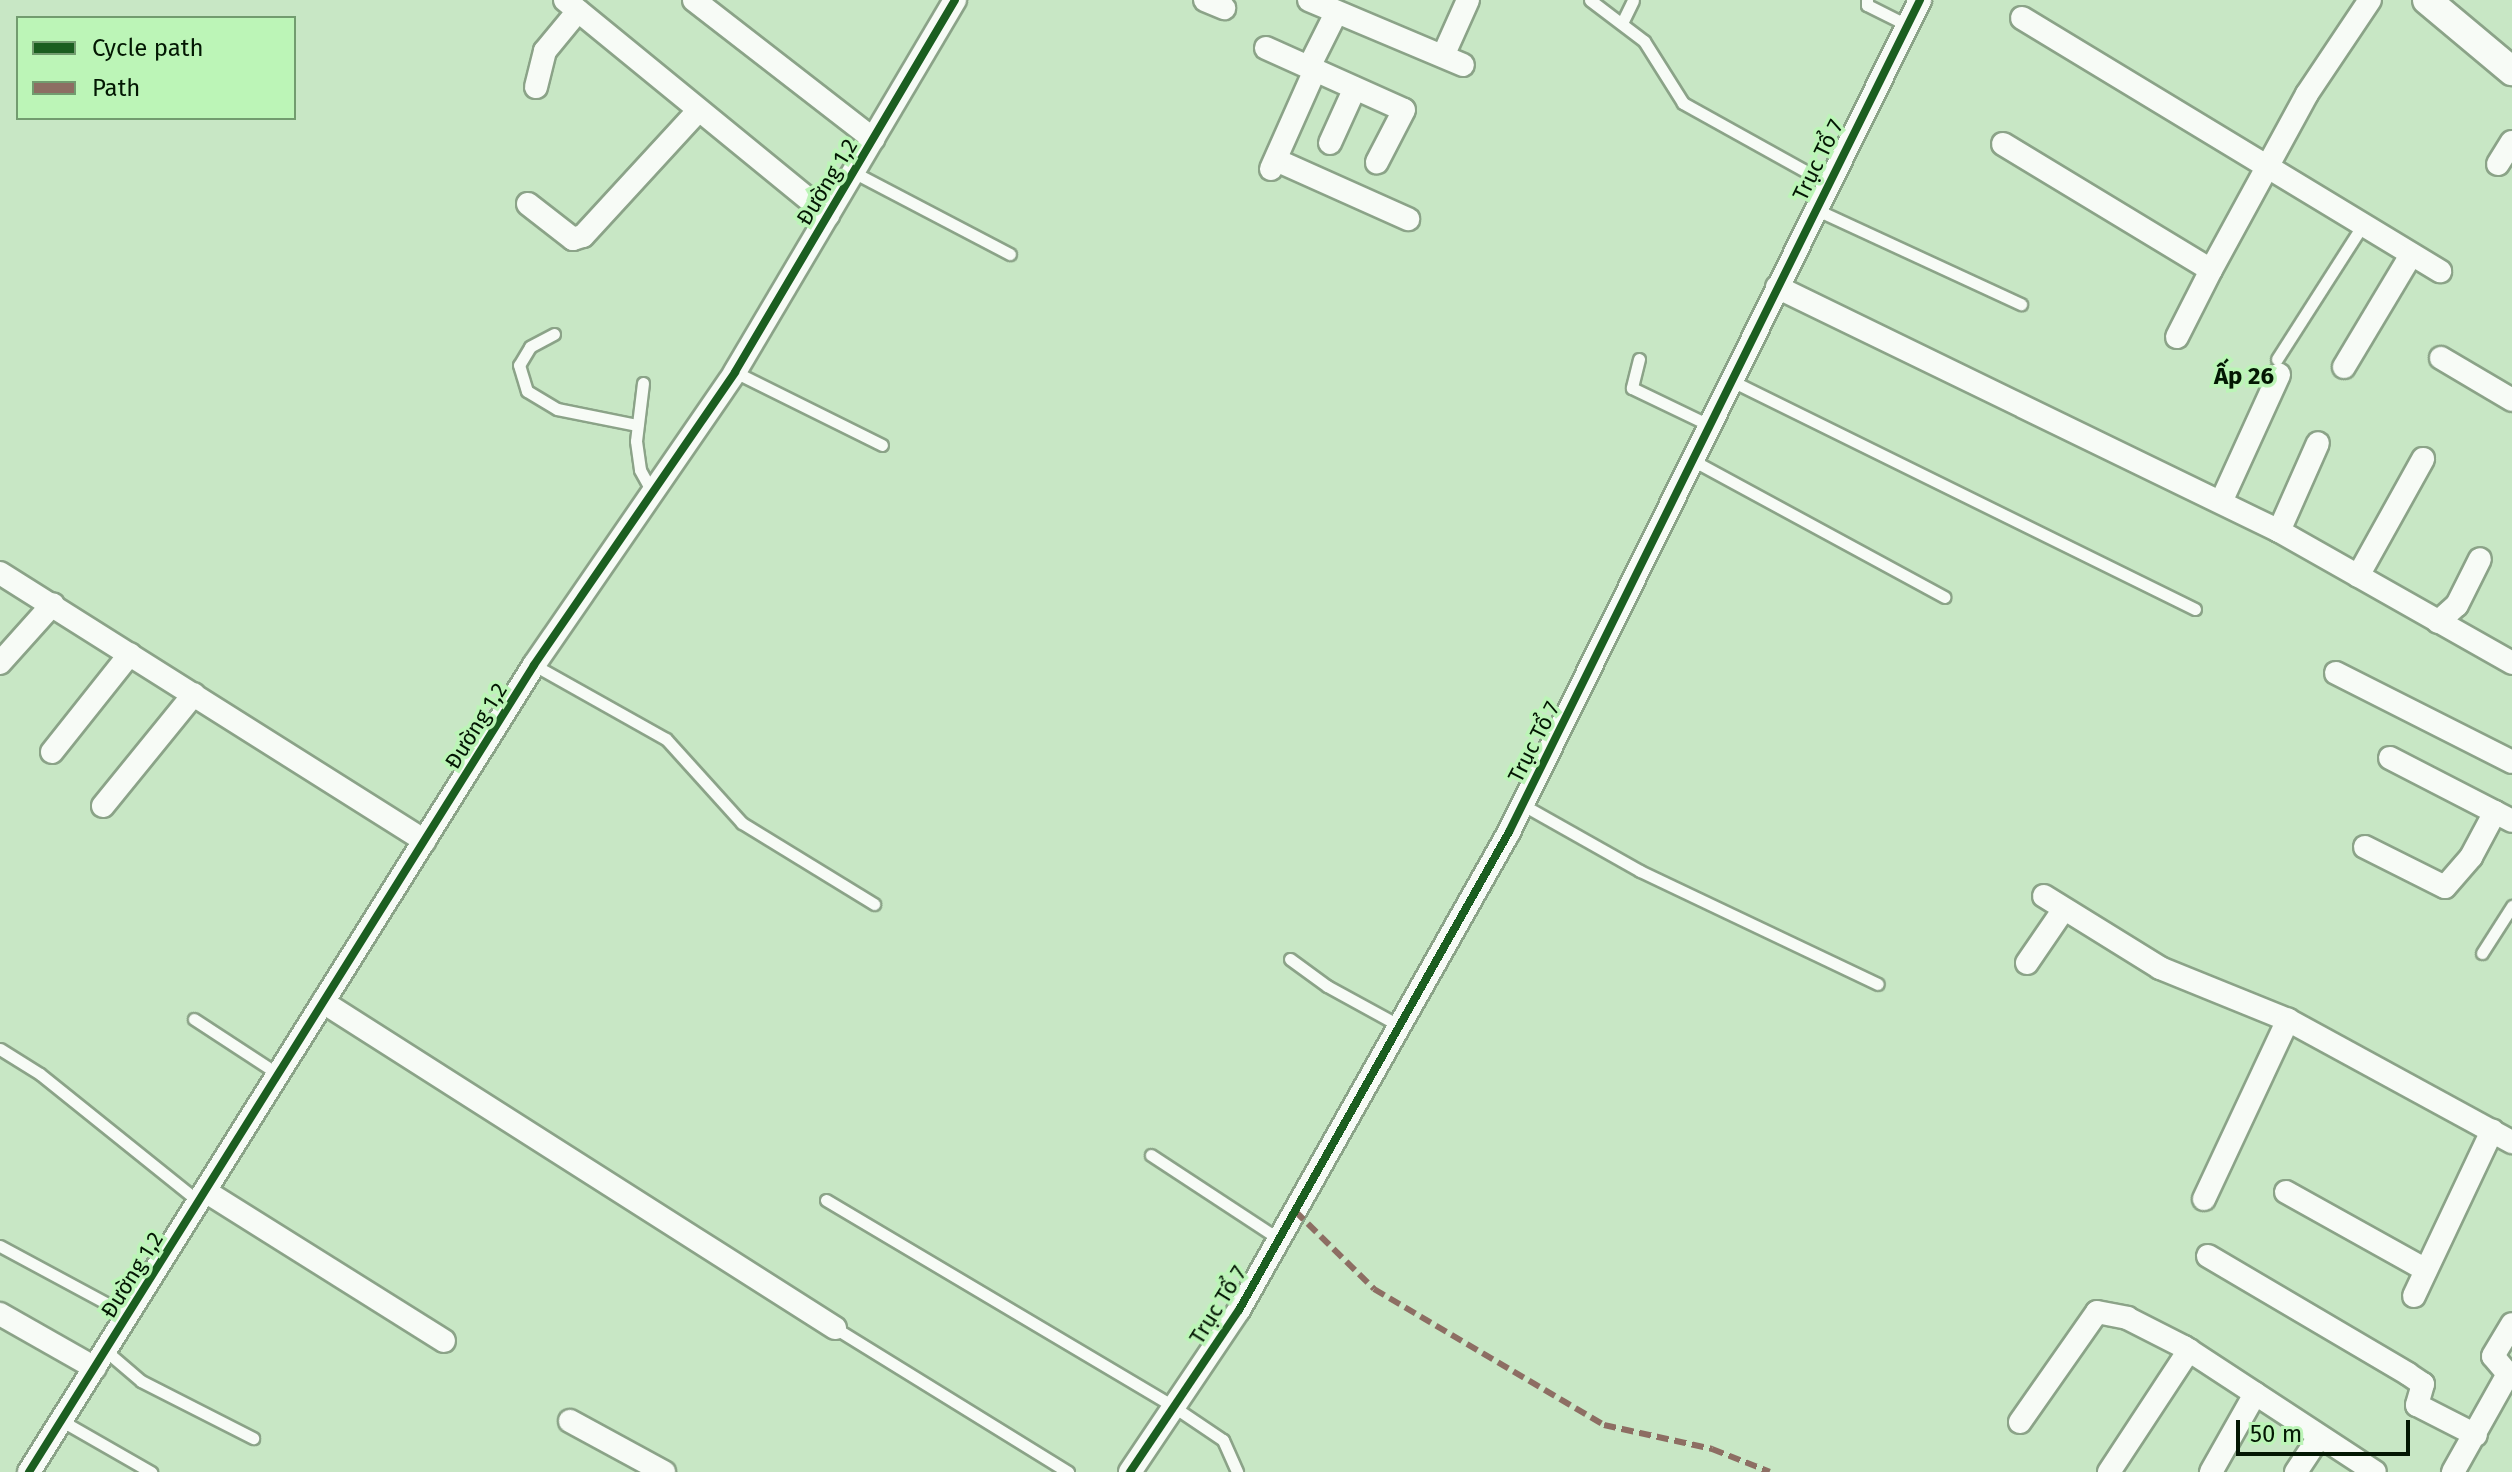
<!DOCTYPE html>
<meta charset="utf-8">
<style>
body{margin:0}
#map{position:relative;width:2512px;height:1472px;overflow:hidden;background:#c8e7c5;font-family:"Fira Sans",sans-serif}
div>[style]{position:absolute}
.roads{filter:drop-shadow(2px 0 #8ba388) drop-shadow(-2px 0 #8ba388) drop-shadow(0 2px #8ba388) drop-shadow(0 -2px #8ba388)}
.service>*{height:11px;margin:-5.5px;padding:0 5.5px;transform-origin:5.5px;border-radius:5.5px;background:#f7fbf6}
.minor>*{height:22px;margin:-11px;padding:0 11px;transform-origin:11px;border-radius:11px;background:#f7fbf6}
.tertiary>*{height:28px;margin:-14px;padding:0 14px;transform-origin:14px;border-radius:14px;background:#f7fbf6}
.quiet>*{height:6px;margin-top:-3px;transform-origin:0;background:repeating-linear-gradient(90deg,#8d6e63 0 12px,transparent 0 18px)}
.cycleway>*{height:8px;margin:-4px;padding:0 4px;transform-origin:4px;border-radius:4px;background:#1b5e20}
span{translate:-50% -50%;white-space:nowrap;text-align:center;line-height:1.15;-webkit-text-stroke:7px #bcf5b7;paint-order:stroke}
.street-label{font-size:22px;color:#031703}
.neighbourhood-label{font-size:24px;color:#031703;font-weight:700}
.legend{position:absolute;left:16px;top:16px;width:280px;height:104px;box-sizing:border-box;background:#bcf5b7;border:2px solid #729c6f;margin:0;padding:10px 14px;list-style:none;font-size:24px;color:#031703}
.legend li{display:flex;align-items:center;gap:16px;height:40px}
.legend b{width:40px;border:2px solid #729c6f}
.scale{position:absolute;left:2236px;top:1420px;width:174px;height:36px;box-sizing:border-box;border:4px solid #031703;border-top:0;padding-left:10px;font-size:24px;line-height:28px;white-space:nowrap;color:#031703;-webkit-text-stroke:6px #bcf5b7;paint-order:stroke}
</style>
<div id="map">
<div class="roads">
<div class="service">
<div style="left:1590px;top:0;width:68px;rotate:37.2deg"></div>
<div style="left:1644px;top:41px;width:73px;rotate:57.8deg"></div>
<div style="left:1683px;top:103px;width:165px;rotate:29.1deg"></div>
<div style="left:1867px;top:0;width:5px;rotate:90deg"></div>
<div style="left:1867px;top:5px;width:45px;rotate:26.6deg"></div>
<div style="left:1622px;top:23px;width:25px;rotate:-64deg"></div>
<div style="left:853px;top:172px;width:177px;rotate:27.6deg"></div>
<div style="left:1815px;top:209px;width:227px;rotate:24.8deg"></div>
<div style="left:554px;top:334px;width:27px;rotate:152deg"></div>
<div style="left:530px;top:347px;width:21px;rotate:121deg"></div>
<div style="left:519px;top:365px;width:27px;rotate:73deg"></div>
<div style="left:527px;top:391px;width:35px;rotate:31deg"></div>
<div style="left:557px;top:409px;width:82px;rotate:11.3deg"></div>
<div style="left:1639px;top:359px;width:30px;rotate:104deg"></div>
<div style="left:1632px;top:388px;width:88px;rotate:25.7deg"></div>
<div style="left:2277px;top:359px;width:158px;rotate:-57.4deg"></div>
<div style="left:735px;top:372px;width:164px;rotate:26.4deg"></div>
<div style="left:1732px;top:381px;width:516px;rotate:26.22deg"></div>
<div style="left:643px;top:383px;width:58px;rotate:96.9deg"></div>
<div style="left:636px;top:441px;width:29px;rotate:82deg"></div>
<div style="left:640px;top:470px;width:25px;rotate:61deg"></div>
<div style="left:1694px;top:461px;width:285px;rotate:28.5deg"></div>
<div style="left:534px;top:665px;width:151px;rotate:29.3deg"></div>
<div style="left:666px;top:739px;width:113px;rotate:47.9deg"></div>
<div style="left:742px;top:823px;width:155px;rotate:31.5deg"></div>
<div style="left:1523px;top:805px;width:134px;rotate:29.4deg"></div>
<div style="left:1640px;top:871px;width:263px;rotate:25.4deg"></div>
<div style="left:2482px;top:953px;width:56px;rotate:-57.4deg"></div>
<div style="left:1290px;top:959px;width:46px;rotate:36.1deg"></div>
<div style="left:1327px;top:986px;width:83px;rotate:28.7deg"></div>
<div style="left:194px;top:1019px;width:100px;rotate:33.2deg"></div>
<div style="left:0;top:1049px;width:47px;rotate:32deg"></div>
<div style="left:40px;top:1074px;width:204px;rotate:38.8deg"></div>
<div style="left:1151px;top:1155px;width:153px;rotate:33.3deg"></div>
<div style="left:826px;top:1200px;width:405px;rotate:30.7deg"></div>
<div style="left:1174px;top:1407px;width:59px;rotate:34deg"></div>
<div style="left:1223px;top:1440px;width:35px;rotate:66deg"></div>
<div style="left:0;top:1246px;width:145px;rotate:28.3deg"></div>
<div style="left:835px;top:1328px;width:274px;rotate:31.7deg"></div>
<div style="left:106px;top:1351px;width:46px;rotate:40.6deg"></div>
<div style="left:141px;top:1381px;width:126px;rotate:27deg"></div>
<div style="left:62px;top:1421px;width:103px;rotate:29.8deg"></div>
</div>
<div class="minor">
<div style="left:565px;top:0;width:340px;rotate:39.3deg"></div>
<div style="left:694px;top:0;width:227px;rotate:37.8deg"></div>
<div style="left:1205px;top:0;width:21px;rotate:23deg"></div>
<div style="left:1309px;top:0;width:167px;rotate:22.9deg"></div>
<div style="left:2022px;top:18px;width:489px;rotate:31.2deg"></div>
<div style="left:1266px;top:48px;width:151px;rotate:24.2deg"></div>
<div style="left:1404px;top:110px;width:59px;rotate:117.4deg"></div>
<div style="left:1443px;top:56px;width:61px;rotate:-65.9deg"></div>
<div style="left:1309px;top:67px;width:60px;rotate:-63.4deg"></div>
<div style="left:536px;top:87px;width:37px;rotate:-76deg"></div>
<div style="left:545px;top:51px;width:52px;rotate:-50.5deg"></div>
<div style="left:1330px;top:143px;width:60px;rotate:-65.6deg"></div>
<div style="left:2003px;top:144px;width:243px;rotate:31.2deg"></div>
<div style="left:2211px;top:270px;width:200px;rotate:-61.4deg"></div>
<div style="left:2307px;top:94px;width:113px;rotate:-56.2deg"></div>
<div style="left:1276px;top:160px;width:145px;rotate:24.1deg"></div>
<div style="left:2498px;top:164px;width:26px;rotate:-58deg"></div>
<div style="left:1271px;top:169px;width:108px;rotate:-66deg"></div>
<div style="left:528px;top:204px;width:57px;rotate:37.9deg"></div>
<div style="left:573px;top:239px;width:10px;rotate:-17deg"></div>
<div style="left:583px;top:236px;width:171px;rotate:-47.4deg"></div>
<div style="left:1777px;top:287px;width:558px;rotate:25.92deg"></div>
<div style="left:2279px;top:531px;width:268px;rotate:29.5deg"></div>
<div style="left:2177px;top:337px;width:75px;rotate:-63.1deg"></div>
<div style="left:2441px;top:358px;width:82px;rotate:30.6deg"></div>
<div style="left:2344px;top:367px;width:131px;rotate:-59.1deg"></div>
<div style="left:2221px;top:502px;width:140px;rotate:-65.5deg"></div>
<div style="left:2279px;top:531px;width:96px;rotate:-66.1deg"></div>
<div style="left:0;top:573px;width:502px;rotate:32.24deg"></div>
<div style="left:2358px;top:576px;width:134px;rotate:-60.9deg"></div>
<div style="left:2438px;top:622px;width:25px;rotate:-42deg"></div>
<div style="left:2457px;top:605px;width:51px;rotate:-63.4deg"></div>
<div style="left:0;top:663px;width:79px;rotate:-48.1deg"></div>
<div style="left:2336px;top:673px;width:197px;rotate:26.8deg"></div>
<div style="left:52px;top:752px;width:125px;rotate:-51.5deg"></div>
<div style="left:2390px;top:758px;width:137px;rotate:27.3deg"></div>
<div style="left:103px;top:806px;width:144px;rotate:-50.9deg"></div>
<div style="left:2365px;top:847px;width:89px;rotate:26.6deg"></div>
<div style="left:2445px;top:887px;width:40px;rotate:-49deg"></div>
<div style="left:2471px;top:857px;width:51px;rotate:-61.9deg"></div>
<div style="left:2044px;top:896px;width:137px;rotate:31.8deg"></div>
<div style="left:2160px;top:968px;width:138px;rotate:22.1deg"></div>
<div style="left:2288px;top:1020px;width:255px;rotate:28.6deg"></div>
<div style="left:2027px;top:963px;width:65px;rotate:-55.6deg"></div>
<div style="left:323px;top:1002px;width:607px;rotate:32.49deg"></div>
<div style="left:205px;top:1191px;width:282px;rotate:32.1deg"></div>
<div style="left:2286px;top:1192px;width:160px;rotate:29.1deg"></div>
<div style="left:2204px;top:1199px;width:198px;rotate:-64.9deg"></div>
<div style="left:2208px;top:1256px;width:232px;rotate:30.5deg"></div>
<div style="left:2408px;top:1374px;width:18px;rotate:34deg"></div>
<div style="left:2423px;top:1384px;width:22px;rotate:106deg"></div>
<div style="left:2417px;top:1405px;width:66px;rotate:27deg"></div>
<div style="left:2414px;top:1296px;width:183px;rotate:-64.7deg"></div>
<div style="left:0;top:1314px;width:109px;rotate:29.6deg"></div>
<div style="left:570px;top:1421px;width:107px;rotate:28.5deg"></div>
<div style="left:2020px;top:1422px;width:134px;rotate:-55deg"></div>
<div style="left:2097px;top:1312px;width:31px;rotate:11deg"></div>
<div style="left:2127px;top:1318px;width:64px;rotate:27deg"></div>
<div style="left:2184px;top:1347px;width:228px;rotate:33.2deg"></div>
<div style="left:29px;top:1472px;width:952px;rotate:-57.96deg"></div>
<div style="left:534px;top:665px;width:355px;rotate:-55.5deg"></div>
<div style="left:735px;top:372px;width:432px;rotate:-59.4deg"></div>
<div style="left:1130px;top:1472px;width:195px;rotate:-56.1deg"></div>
<div style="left:1239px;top:1310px;width:549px;rotate:-60.54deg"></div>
<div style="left:1509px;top:832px;width:928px;rotate:-63.71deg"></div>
<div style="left:2109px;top:1472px;width:146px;rotate:-56.7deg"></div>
<div style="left:2211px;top:1472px;width:90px;rotate:-60.6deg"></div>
<div style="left:2296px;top:1472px;width:42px;rotate:-56.7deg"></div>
<div style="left:2453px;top:1472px;width:112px;rotate:-60.7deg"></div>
<div style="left:2508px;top:1374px;width:23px;rotate:-130deg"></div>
<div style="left:2493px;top:1356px;width:37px;rotate:-59deg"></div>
</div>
<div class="tertiary">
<div style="left:2427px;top:0;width:111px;rotate:39.9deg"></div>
</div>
</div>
<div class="quiet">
<div style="left:1295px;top:1211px;width:111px;rotate:44.6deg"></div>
<div style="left:1374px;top:1289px;width:267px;rotate:30.6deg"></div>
<div style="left:1604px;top:1425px;width:111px;rotate:12.5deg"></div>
<div style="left:1712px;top:1449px;width:62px;rotate:21.6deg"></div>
</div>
<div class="cycleway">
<div style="left:29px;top:1472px;width:952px;rotate:-57.96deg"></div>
<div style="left:534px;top:665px;width:355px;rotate:-55.5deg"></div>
<div style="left:735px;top:372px;width:432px;rotate:-59.4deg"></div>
<div style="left:1130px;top:1472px;width:195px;rotate:-56.1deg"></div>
<div style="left:1239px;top:1310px;width:549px;rotate:-60.54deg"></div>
<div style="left:1509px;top:832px;width:928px;rotate:-63.71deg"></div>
</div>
<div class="street-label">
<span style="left:1818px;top:160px;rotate:-64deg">Trục Tổ 7</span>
<span style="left:827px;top:182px;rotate:-59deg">Đường 1,2</span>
<span style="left:476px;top:726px;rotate:-58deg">Đường 1,2</span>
<span style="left:1534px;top:742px;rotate:-63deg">Trục Tổ 7</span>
<span style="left:132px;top:1275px;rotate:-58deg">Đường 1,2</span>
<span style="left:1218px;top:1305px;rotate:-58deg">Trục Tổ 7</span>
</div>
<div class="neighbourhood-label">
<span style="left:2244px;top:377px">Ấp 26</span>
</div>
<ul class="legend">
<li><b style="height:10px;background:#1b5e20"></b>Cycle path</li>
<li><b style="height:10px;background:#8d6e63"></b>Path</li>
</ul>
<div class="scale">50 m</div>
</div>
